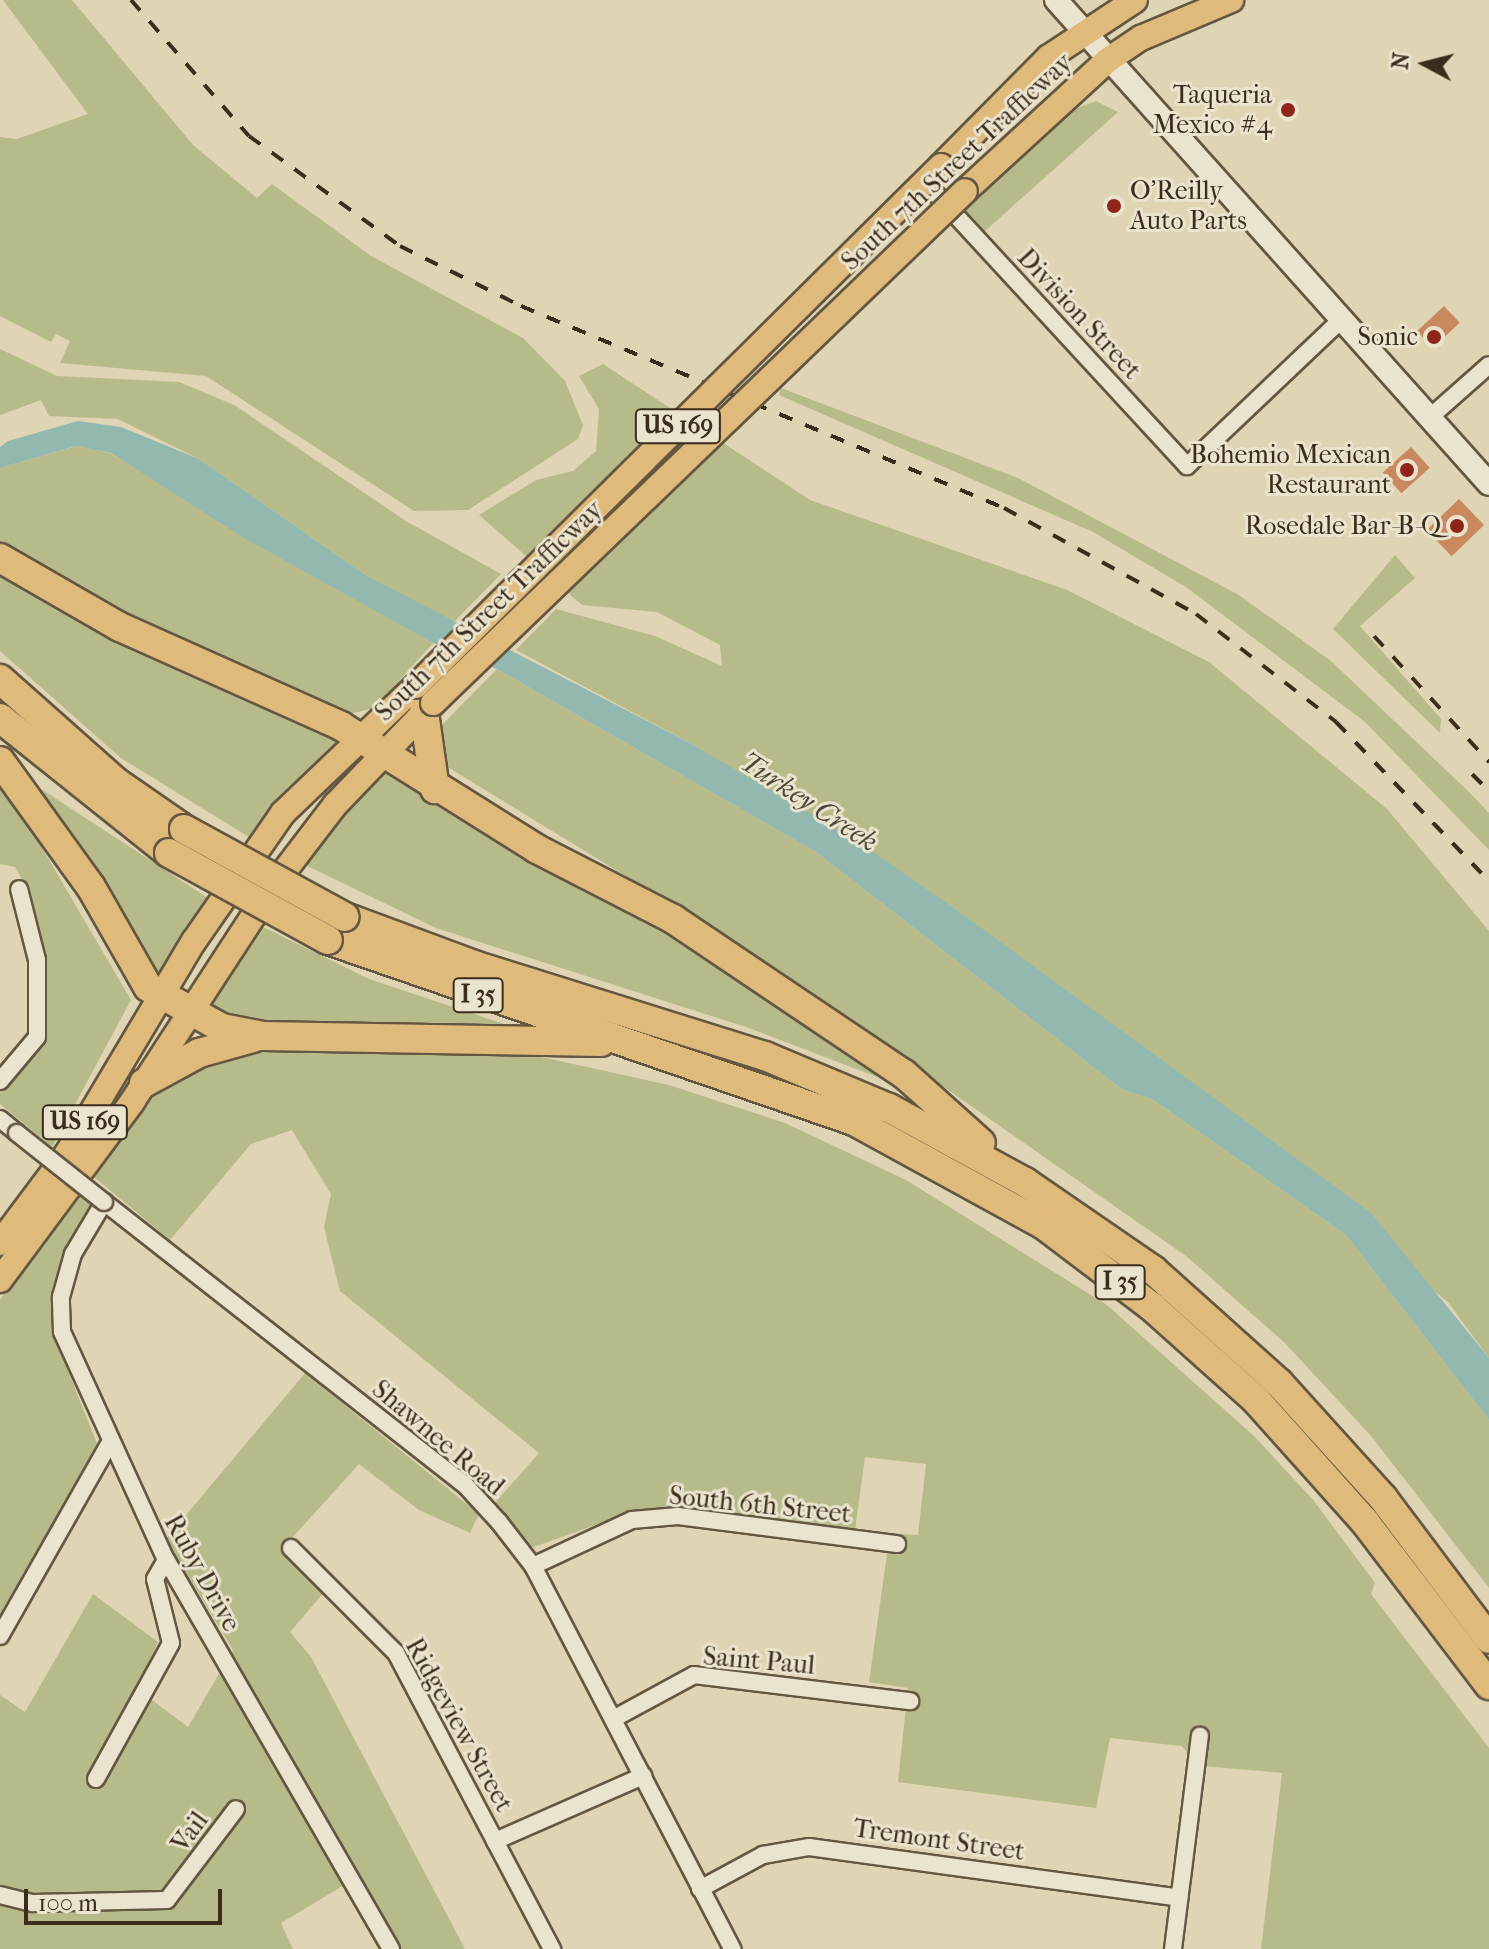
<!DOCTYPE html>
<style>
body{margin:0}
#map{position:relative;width:1489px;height:1949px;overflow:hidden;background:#dfd4b3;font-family:"IM FELL French Canon",serif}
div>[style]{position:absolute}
.green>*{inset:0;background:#b7bb89}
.water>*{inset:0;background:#93b8af}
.building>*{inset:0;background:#c9895f;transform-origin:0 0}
.roads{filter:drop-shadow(2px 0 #645742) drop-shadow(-2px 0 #645742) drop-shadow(0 2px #645742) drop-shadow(0 -2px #645742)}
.street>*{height:16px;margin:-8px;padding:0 8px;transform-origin:8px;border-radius:8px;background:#eae3ce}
.secondary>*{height:22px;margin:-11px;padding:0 11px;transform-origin:11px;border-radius:11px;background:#eae3ce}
.primary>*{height:24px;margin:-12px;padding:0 12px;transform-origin:12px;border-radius:12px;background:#e0ba7a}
.highway>*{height:28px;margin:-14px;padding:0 14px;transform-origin:14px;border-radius:14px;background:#e0ba7a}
.rail>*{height:4px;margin-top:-2px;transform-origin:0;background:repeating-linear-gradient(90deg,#3b2d1c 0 14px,transparent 0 28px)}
.bridges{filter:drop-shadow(2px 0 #645742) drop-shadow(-2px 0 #645742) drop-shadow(0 2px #645742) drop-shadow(0 -2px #645742)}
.street-bridge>*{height:16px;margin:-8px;padding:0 8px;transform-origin:8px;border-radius:8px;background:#eae3ce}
.primary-bridge>*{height:24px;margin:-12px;padding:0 12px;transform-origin:12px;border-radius:12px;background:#e0ba7a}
.highway-bridge>*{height:28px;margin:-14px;padding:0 14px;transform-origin:14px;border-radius:14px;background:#e0ba7a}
.dots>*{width:22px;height:22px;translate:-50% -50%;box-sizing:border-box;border:4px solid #eae3ce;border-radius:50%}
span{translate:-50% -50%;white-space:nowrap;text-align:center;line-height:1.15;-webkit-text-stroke:6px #eae3ce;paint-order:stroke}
.shield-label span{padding:2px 6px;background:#eae3ce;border:2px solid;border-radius:6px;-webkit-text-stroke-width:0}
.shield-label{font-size:24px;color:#3b2d1c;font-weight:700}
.poi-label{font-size:26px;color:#3b2d1c}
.right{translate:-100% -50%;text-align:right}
.left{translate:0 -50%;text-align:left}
.street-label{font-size:26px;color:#3b2d1c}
.water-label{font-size:28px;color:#4d4939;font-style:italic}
.north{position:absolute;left:1385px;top:24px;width:80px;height:80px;-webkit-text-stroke:6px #eae3ce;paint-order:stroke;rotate:277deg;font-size:22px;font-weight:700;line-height:32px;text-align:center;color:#3b2d1c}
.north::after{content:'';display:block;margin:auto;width:28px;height:36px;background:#3b2d1c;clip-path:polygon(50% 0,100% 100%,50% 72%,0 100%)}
.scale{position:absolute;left:24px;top:1889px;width:198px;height:36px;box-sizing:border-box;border:4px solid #3b2d1c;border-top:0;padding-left:10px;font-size:24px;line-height:28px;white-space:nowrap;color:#3b2d1c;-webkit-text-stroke:6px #eae3ce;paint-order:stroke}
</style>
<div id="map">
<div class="green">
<div style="clip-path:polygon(3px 0,72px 0,193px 145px,257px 198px,272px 184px,371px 256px,523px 338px,565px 381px,583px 425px,578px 439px,468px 510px,414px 511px,206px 376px,60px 363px,70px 341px,56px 334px,51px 342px,0 316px,0 137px,17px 139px,88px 114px)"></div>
<div style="clip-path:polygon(1096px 101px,1118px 112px,984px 232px,964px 210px,1074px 109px)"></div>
<div style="clip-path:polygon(0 349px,57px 376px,179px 382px,234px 405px,406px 521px,501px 574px,453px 623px,367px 576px,199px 459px,118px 419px,49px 416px,41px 400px,0 415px)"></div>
<div style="clip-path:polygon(603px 364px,810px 500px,1067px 590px,1209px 662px,1387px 809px,1489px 931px,1489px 1358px,1448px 1302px,958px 911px,688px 742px,516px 650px,556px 609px,655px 636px,722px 666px,720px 645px,657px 612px,582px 605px,479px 515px,536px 480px,573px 471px,596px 451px,599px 409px,579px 376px)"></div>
<div style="clip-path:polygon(781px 388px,1018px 478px,1239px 595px,1331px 661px,1468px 791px,1489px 813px,1489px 850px,1365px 722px,1186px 587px,1093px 532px,779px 395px)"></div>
<div style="clip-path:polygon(77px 446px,110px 453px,433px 643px,375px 708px,345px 715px,112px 610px,0 544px,0 468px)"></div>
<div style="clip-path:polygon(1395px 555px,1415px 578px,1360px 626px,1441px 719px,1440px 733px,1333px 629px)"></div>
<div style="clip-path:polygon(0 565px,336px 738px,336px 744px,252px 839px,121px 758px,0 651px)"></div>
<div style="clip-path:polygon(497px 669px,816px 852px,1123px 1090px,1152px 1099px,1346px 1235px,1489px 1420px,1489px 1588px,1371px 1436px,1285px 1343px,1186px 1256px,755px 955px,441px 763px,440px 727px)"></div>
<div style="clip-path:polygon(383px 768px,641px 909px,898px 1085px,746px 1027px,436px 928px,299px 862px)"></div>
<div style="clip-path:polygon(0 776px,131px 1000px,52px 1147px,0 1104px,0 1090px,38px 1050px,46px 962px,26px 886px,15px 867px,0 864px)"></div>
<div style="clip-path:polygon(38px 787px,211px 900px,157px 981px,34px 791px)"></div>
<div style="clip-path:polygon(259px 925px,369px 979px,510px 1026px,509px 1032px,233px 1024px,207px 1003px)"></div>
<div style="clip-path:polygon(244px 1049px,514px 1051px,669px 1085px,785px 1123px,906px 1180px,1107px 1305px,1254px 1436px,1314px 1501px,1375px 1583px,1371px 1594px,1489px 1748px,1489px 1949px,1261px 1949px,1282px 1773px,1203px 1766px,1181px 1746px,1110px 1738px,1096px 1808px,898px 1782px,908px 1688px,869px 1682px,890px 1533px,918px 1535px,926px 1464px,865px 1457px,855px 1530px,682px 1506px,629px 1513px,531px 1548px,494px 1504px,539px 1453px,340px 1291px,324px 1227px,331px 1194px,292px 1130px,251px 1144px,170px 1240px,88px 1172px,154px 1086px)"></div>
<div style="clip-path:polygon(77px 1192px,91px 1204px,59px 1265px,54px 1335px,97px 1444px,0 1614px,0 1300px)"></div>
<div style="clip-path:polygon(305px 1373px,479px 1514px,470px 1533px,419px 1510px,359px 1464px,282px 1549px,326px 1590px,290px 1632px,311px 1657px,465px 1949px,379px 1949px,344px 1885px,281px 1923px,293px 1949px,0 1949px,0 1695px,25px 1712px,93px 1594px,158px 1642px,136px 1688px,188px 1727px,233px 1650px,166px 1539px)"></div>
</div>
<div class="water">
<div style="clip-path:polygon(78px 421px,121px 427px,199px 459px,367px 576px,688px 742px,856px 840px,958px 911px,1371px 1213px,1489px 1358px,1489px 1420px,1346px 1235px,1152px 1099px,1123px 1090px,816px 852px,497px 669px,433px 643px,244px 538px,111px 453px,76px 446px,0 468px,0 447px,8px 441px)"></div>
</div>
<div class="building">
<div style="left:1444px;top:306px;width:23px;height:37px;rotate:47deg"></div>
<div style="left:1411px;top:447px;width:28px;height:38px;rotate:48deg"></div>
<div style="left:1459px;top:499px;width:36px;height:45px;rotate:46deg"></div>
</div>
<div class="roads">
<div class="street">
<div style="left:936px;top:194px;width:370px;rotate:47.3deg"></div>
<div style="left:1187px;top:466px;width:209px;rotate:-43.5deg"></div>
<div style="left:1428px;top:419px;width:81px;rotate:-41.5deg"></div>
<div style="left:0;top:1081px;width:57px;rotate:-49.9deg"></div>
<div style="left:37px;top:1037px;width:77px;rotate:-90deg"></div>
<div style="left:37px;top:960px;width:73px;rotate:-104.2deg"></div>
<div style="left:0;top:1119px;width:22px;rotate:39deg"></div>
<div style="left:291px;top:1548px;width:148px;rotate:45deg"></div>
<div style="left:396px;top:1653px;width:335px;rotate:62.2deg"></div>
<div style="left:533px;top:1566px;width:109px;rotate:-24.9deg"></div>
<div style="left:632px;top:1520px;width:46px;rotate:-5deg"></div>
<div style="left:678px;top:1516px;width:221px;rotate:7.3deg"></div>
<div style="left:0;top:1636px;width:221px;rotate:-60.4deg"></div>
<div style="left:613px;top:1719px;width:92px;rotate:-28.5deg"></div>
<div style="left:694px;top:1675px;width:218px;rotate:6.9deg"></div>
<div style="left:96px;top:1779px;width:155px;rotate:-61.1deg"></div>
<div style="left:171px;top:1643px;width:66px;rotate:-104deg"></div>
<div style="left:155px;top:1579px;width:22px;rotate:-60deg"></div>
<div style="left:495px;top:1841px;width:162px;rotate:-23.7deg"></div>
<div style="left:700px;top:1889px;width:72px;rotate:-28.4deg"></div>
<div style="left:763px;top:1855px;width:47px;rotate:-9.9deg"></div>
<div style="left:809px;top:1847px;width:374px;rotate:7.8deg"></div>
<div style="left:0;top:1895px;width:34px;rotate:14deg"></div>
<div style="left:33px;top:1903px;width:134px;rotate:-1.3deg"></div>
<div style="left:167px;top:1900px;width:114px;rotate:-52.8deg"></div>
<div style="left:391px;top:1949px;width:449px;rotate:-120deg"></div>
<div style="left:166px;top:1560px;width:251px;rotate:-114.5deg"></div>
<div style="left:62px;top:1332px;width:35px;rotate:-92deg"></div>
<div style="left:61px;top:1297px;width:45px;rotate:-74.4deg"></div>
<div style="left:73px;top:1254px;width:61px;rotate:-59.2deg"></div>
<div style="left:104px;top:1202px;width:460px;rotate:38.1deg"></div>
<div style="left:466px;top:1486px;width:49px;rotate:47.5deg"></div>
<div style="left:499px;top:1522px;width:56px;rotate:52.3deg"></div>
<div style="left:533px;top:1566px;width:432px;rotate:62.5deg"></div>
<div style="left:1173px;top:1949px;width:215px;rotate:-82.8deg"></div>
</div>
<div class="secondary">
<div style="left:1056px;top:0;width:649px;rotate:48.18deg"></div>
</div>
<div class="primary">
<div style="left:941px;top:166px;width:153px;rotate:-45.3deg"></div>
<div style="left:1049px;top:57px;width:103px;rotate:-33.5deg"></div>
<div style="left:965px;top:191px;width:194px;rotate:-42.5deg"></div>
<div style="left:1108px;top:60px;width:40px;rotate:-34deg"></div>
<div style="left:1141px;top:38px;width:98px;rotate:-22.9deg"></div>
<div style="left:0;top:1243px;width:114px;rotate:-53.2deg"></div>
<div style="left:68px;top:1152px;width:246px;rotate:-59.2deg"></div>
<div style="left:194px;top:941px;width:156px;rotate:-55.2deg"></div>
<div style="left:283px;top:813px;width:184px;rotate:-43.7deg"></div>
<div style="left:0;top:1280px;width:222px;rotate:-53.4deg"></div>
<div style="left:132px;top:1102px;width:253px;rotate:-56.9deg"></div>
<div style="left:270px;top:890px;width:107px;rotate:-52.6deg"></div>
<div style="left:335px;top:805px;width:141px;rotate:-46.1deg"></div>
</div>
<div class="highway">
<div style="left:0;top:558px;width:138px;rotate:29.9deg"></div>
<div style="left:120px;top:627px;width:242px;rotate:24.1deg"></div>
<div style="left:341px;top:726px;width:231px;rotate:32.1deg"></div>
<div style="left:537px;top:849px;width:153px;rotate:27.2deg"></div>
<div style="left:673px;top:919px;width:278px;rotate:33.9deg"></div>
<div style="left:904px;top:1074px;width:103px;rotate:41.9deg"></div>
<div style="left:0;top:679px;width:155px;rotate:41.6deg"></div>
<div style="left:116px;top:782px;width:83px;rotate:34.7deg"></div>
<div style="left:424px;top:712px;width:78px;rotate:81.9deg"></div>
<div style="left:0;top:718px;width:216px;rotate:38.6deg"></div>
<div style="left:0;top:761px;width:155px;rotate:54.2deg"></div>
<div style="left:91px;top:887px;width:115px;rotate:60.3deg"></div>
<div style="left:148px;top:987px;width:85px;rotate:29deg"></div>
<div style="left:222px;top:1028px;width:42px;rotate:11deg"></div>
<div style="left:263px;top:1036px;width:338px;rotate:1deg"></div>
<div style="left:345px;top:917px;width:138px;rotate:20.4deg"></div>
<div style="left:474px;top:965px;width:305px;rotate:17.4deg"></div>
<div style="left:765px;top:1056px;width:134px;rotate:22.8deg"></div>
<div style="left:889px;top:1108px;width:155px;rotate:28.6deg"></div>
<div style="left:1025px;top:1182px;width:155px;rotate:34.5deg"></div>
<div style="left:1153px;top:1270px;width:169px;rotate:41.9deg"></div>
<div style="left:1279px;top:1383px;width:155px;rotate:47.9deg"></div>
<div style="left:1383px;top:1498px;width:176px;rotate:53.1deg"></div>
<div style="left:328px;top:940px;width:556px;rotate:18.99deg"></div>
<div style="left:854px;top:1121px;width:217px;rotate:28.7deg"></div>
<div style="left:1044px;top:1225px;width:136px;rotate:37.2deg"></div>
<div style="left:1152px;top:1307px;width:140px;rotate:41.8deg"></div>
<div style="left:1256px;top:1400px;width:164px;rotate:48.2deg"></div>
<div style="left:1365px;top:1522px;width:205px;rotate:52.7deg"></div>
<div style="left:144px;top:1083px;width:63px;rotate:-28.6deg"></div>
<div style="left:199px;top:1053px;width:56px;rotate:-15.5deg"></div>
</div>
</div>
<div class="rail">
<div style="left:131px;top:0;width:180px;rotate:49.1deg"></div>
<div style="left:249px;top:136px;width:187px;rotate:36.1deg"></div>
<div style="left:400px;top:246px;width:135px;rotate:26.4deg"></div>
<div style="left:521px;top:306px;width:524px;rotate:22.7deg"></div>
<div style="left:1004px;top:508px;width:219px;rotate:28.9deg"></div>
<div style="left:1196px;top:614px;width:177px;rotate:37.6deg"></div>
<div style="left:1336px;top:722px;width:221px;rotate:46.1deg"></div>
<div style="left:1374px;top:636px;width:171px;rotate:47.6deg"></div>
<div style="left:1472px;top:774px;width:24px;rotate:45deg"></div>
</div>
<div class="bridges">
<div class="street-bridge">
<div style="left:17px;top:1133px;width:111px;rotate:38.4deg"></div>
</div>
<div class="primary-bridge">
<div style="left:416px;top:686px;width:739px;rotate:-44.73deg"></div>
<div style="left:433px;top:703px;width:738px;rotate:-43.9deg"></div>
</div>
<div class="highway-bridge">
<div style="left:184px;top:829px;width:183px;rotate:28.7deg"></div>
<div style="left:169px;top:853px;width:181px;rotate:28.7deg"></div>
</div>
</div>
<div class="dots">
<div style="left:1288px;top:110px;background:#8f2418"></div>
<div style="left:1114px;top:206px;background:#8f2418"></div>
<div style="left:1434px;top:337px;background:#8f2418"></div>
<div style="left:1407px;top:470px;background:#8f2418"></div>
<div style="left:1457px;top:526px;background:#8f2418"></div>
</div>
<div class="shield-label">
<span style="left:678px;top:426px">US 169</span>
<span style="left:478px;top:995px">I 35</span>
<span style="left:85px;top:1122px">US 169</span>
<span style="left:1120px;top:1282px">I 35</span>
</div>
<div class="poi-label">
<span class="right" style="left:1272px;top:110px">Taqueria<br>Mexico #4</span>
<span class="left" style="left:1130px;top:206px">O'Reilly<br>Auto Parts</span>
<span class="right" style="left:1418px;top:337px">Sonic</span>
<span class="right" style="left:1391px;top:470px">Bohemio Mexican<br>Restaurant</span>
<span class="right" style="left:1441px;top:526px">Rosedale Bar-B-Q</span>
</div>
<div class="street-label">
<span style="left:957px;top:162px;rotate:-43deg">South 7th Street Trafficway</span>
<span style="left:1079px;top:314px;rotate:47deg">Division Street</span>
<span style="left:489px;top:611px;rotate:-44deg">South 7th Street Trafficway</span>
<span style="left:438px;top:1438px;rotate:40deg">Shawnee Road</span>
<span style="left:760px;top:1505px;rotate:6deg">South 6th Street</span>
<span style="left:202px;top:1573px;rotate:61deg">Ruby Drive</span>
<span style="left:759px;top:1661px;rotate:5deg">Saint Paul</span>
<span style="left:459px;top:1725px;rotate:61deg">Ridgeview Street</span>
<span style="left:190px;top:1832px;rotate:-54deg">Vail</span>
<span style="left:939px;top:1840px;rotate:8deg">Tremont Street</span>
</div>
<div class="water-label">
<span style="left:809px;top:802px;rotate:33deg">Turkey Creek</span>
</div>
<div class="north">N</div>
<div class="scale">100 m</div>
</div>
